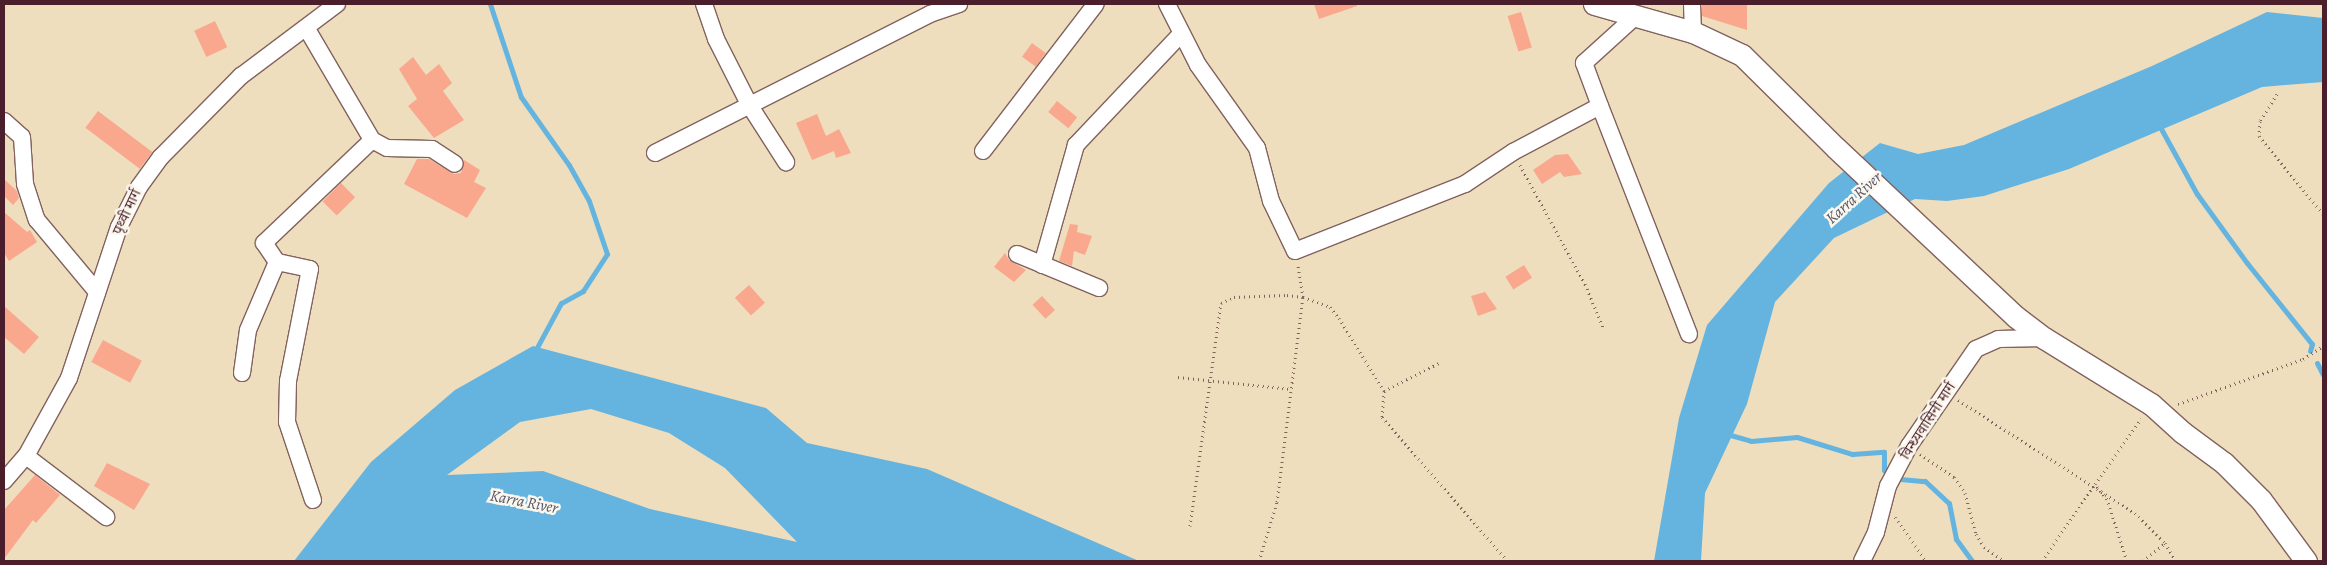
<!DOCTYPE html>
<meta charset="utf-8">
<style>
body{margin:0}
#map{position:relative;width:2327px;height:565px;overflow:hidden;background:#eedebd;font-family:Alegreya,"Noto Serif Devanagari",serif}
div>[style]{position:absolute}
.water>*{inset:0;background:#65b4e0}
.stream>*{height:5px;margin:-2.5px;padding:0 2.5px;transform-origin:2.5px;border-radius:2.5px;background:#65b4e0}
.building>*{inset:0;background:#f9a88e;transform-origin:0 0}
.path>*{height:3px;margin-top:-1.5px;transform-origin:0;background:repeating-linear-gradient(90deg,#83625e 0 1px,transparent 0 5px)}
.roads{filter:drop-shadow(1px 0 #83625e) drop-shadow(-1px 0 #83625e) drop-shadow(0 1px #83625e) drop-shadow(0 -1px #83625e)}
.minor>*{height:16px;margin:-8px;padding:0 8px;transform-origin:8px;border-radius:8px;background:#fff}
.major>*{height:21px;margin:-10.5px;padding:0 10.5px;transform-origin:10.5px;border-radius:10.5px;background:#fff}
span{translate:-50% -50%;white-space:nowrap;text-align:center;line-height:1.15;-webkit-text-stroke:5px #fbf7ec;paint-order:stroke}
.street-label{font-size:15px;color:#4a1f2b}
.water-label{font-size:16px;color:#53536a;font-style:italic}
.frame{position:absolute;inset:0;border:5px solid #4a1f2b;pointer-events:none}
</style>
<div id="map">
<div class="water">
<div style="clip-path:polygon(2267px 12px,2323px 18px,2323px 82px,2262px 87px,2069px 169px,1984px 196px,1947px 201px,1915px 199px,1834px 238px,1775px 302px,1747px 404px,1705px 493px,1701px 561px,1654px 561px,1679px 418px,1707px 325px,1829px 183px,1880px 143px,1918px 154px,1964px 145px,2152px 66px)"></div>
<div style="clip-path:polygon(evenodd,533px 346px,766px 408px,807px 443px,927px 469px,1139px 561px,294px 561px,371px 462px,455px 390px,533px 346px,591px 409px,669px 433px,725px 468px,797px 542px,650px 509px,543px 471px,447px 475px,520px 422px,591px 409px)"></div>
</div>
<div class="stream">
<div style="left:490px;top:4px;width:98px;rotate:71.6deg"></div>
<div style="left:521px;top:97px;width:83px;rotate:54.8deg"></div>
<div style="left:569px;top:165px;width:41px;rotate:60.9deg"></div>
<div style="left:589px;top:201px;width:56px;rotate:71.2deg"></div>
<div style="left:607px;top:254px;width:44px;rotate:123deg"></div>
<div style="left:583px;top:291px;width:25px;rotate:151deg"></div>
<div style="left:561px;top:303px;width:57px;rotate:118.4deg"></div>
<div style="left:2159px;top:125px;width:79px;rotate:61.2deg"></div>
<div style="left:2197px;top:194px;width:85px;rotate:54.1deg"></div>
<div style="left:2247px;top:263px;width:104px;rotate:51.3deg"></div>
<div style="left:2312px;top:344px;width:7px;rotate:106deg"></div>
<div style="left:2317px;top:363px;width:13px;rotate:63deg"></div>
<div style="left:1727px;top:434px;width:25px;rotate:16deg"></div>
<div style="left:1751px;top:441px;width:46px;rotate:-5deg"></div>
<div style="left:1797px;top:437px;width:58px;rotate:17.2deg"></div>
<div style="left:1852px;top:454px;width:32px;rotate:-4deg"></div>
<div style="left:1884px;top:452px;width:18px;rotate:90deg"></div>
<div style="left:1884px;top:470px;width:3px;rotate:45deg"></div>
<div style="left:1900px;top:479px;width:25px;rotate:5deg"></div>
<div style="left:1925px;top:481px;width:33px;rotate:43deg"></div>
<div style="left:1949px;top:503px;width:37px;rotate:79deg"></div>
<div style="left:1956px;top:539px;width:27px;rotate:54deg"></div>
</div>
<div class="building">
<div style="clip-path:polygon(1314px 4px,1357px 4px,1357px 6px,1319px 19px)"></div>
<div style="clip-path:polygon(1702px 4px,1747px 4px,1747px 30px,1702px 16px)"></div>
<div style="left:1521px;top:12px;width:37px;height:14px;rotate:73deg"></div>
<div style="left:215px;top:21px;width:29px;height:23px;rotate:65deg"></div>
<div style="left:1032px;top:43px;width:17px;height:17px;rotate:36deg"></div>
<div style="clip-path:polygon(413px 57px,426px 75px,439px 64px,452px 83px,443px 91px,464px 120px,434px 138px,408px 106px,417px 99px,399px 69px)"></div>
<div style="left:1057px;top:101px;width:26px;height:14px;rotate:39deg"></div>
<div style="left:98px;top:111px;width:68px;height:21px;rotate:37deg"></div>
<div style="clip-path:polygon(817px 114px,826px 136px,839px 129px,851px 153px,836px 158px,834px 151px,812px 160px,796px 123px)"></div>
<div style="clip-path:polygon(1568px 154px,1582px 174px,1564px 177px,1560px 172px,1542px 184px,1533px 170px,1555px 155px)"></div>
<div style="clip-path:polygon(417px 159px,429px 159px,454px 174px,461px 173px,464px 160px,480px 170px,474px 182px,486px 188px,467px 218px,404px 184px)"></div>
<div style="clip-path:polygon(4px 179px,17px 191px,19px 198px,13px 205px,4px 196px)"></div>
<div style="left:341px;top:183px;width:20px;height:26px;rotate:45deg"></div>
<div style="clip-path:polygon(4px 212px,27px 232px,30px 230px,37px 242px,9px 261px,4px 253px)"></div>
<div style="clip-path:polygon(1070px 224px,1078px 225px,1077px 232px,1092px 236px,1085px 255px,1074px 251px,1072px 266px,1059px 261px)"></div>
<div style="clip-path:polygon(1005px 253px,1009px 260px,1026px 270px,1014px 282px,994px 267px)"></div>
<div style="left:1524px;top:265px;width:15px;height:22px;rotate:58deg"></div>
<div style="left:749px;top:285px;width:24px;height:19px;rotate:48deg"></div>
<div style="clip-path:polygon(1485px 292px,1497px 309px,1478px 316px,1471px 296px)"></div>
<div style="left:1042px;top:296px;width:19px;height:13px;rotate:47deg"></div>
<div style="clip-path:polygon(4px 306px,39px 337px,24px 354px,4px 337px)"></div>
<div style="left:103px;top:340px;width:44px;height:25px;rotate:28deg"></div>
<div style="clip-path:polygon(107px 463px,150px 484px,134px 510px,94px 486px)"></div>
<div style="clip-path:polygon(35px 475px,60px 495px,36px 523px,33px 520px,4px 559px,4px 510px)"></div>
</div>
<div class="path">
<div style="left:2277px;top:94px;width:32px;rotate:122deg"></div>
<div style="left:2260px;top:121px;width:15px;rotate:94deg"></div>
<div style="left:2259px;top:136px;width:101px;rotate:50.6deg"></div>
<div style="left:1520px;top:165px;width:136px;rotate:61.4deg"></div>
<div style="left:1585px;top:284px;width:47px;rotate:67.3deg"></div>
<div style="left:1178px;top:377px;width:114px;rotate:6.1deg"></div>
<div style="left:1384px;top:391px;width:64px;rotate:-27deg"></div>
<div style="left:1958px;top:400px;width:210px;rotate:32.6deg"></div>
<div style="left:2135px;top:513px;width:42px;rotate:45deg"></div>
<div style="left:2165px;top:543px;width:21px;rotate:59deg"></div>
<div style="left:2178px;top:404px;width:133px;rotate:-19.8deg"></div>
<div style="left:2303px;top:359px;width:24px;rotate:-33deg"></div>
<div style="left:1920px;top:454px;width:41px;rotate:34.1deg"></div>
<div style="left:1954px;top:477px;width:19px;rotate:55deg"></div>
<div style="left:1965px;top:493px;width:42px;rotate:75deg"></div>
<div style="left:1976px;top:534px;width:15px;rotate:58deg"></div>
<div style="left:1984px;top:547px;width:24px;rotate:35deg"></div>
<div style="left:1895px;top:517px;width:54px;rotate:54.8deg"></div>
<div style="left:1190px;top:526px;width:225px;rotate:-82.1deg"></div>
<div style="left:1221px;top:303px;width:14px;rotate:-25deg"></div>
<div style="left:1234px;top:297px;width:53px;rotate:-2.2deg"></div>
<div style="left:1287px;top:295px;width:16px;rotate:7deg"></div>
<div style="left:1303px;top:297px;width:29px;rotate:20deg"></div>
<div style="left:1330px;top:307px;width:14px;rotate:51deg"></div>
<div style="left:1339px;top:318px;width:86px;rotate:58.3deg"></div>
<div style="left:1384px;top:391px;width:26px;rotate:94deg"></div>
<div style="left:1382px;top:417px;width:189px;rotate:48.9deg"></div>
<div style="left:1259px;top:561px;width:62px;rotate:-73deg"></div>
<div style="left:1277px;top:502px;width:207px;rotate:-82.8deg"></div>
<div style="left:1303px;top:297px;width:33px;rotate:-99deg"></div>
<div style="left:2042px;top:561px;width:93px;rotate:-55.5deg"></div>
<div style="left:2127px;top:561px;width:65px;rotate:-107.9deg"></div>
<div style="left:2107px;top:499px;width:19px;rotate:-129deg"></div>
<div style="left:2095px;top:484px;width:80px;rotate:-54.7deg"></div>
<div style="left:2143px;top:561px;width:28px;rotate:-39deg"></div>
</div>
<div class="roads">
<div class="minor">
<div style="left:704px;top:4px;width:37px;rotate:71deg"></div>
<div style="left:716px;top:39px;width:75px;rotate:63.1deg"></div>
<div style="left:750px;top:106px;width:67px;rotate:57.3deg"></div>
<div style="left:1167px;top:4px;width:68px;rotate:63.1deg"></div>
<div style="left:1198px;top:65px;width:102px;rotate:54.6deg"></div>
<div style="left:1257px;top:148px;width:55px;rotate:75.2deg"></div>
<div style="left:1271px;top:201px;width:55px;rotate:64.4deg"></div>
<div style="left:1295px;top:251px;width:183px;rotate:-21.5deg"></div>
<div style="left:1465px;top:184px;width:58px;rotate:-33.7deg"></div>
<div style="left:1513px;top:152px;width:98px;rotate:-27.9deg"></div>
<div style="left:1600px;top:106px;width:46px;rotate:-110.4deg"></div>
<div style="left:1584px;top:63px;width:72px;rotate:-42.2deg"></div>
<div style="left:1692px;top:4px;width:28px;rotate:88deg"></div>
<div style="left:307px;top:29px;width:129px;rotate:59.6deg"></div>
<div style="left:372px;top:140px;width:17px;rotate:28deg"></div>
<div style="left:387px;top:148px;width:45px;rotate:1.3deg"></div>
<div style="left:432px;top:149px;width:27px;rotate:33deg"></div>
<div style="left:1600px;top:106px;width:245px;rotate:68.7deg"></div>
<div style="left:4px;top:121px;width:24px;rotate:42deg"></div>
<div style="left:22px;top:137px;width:47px;rotate:86.3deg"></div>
<div style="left:25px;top:184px;width:38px;rotate:72deg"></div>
<div style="left:37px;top:220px;width:94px;rotate:50.2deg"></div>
<div style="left:983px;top:151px;width:185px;rotate:-52.5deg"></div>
<div style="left:655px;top:153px;width:308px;rotate:-26.8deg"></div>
<div style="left:930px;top:14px;width:31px;rotate:-19deg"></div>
<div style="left:1017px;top:254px;width:89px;rotate:22.5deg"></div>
<div style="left:1042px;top:265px;width:125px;rotate:-74.2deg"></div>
<div style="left:1076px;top:145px;width:153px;rotate:-46.6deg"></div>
<div style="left:242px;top:373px;width:43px;rotate:-82.1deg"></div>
<div style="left:248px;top:330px;width:74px;rotate:-66.9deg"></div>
<div style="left:26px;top:456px;width:101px;rotate:37.3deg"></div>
<div style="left:4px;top:481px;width:33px;rotate:-49deg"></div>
<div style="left:26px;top:456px;width:89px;rotate:-61.1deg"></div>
<div style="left:69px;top:378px;width:159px;rotate:-71.7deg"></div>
<div style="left:119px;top:227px;width:45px;rotate:-63.4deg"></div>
<div style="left:139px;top:187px;width:37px;rotate:-54deg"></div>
<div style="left:161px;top:157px;width:114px;rotate:-45.4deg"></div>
<div style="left:241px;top:76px;width:120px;rotate:-36.9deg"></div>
<div style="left:313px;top:500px;width:82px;rotate:-108.4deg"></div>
<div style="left:287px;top:422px;width:41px;rotate:-88.6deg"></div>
<div style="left:288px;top:381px;width:114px;rotate:-78.9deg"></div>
<div style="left:310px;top:269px;width:34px;rotate:-168deg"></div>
<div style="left:277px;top:262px;width:23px;rotate:-124deg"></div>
<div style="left:264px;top:243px;width:149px;rotate:-43.6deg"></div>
<div style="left:1862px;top:561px;width:32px;rotate:-64deg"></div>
<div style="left:1876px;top:532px;width:48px;rotate:-75.4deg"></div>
<div style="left:1888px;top:486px;width:45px;rotate:-62.3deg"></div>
<div style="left:1909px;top:446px;width:118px;rotate:-55.4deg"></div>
<div style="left:1976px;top:349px;width:24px;rotate:-24deg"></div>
<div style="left:1998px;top:339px;width:46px;rotate:-1.2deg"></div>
</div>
<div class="major">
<div style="left:1594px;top:4px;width:103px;rotate:15.8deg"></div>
<div style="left:1693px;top:32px;width:54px;rotate:25.1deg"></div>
<div style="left:1742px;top:55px;width:132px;rotate:44.7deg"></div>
<div style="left:1836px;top:148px;width:247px;rotate:43.2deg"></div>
<div style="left:2016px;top:317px;width:35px;rotate:37deg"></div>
<div style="left:2044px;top:338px;width:126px;rotate:31.7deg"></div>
<div style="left:2151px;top:404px;width:42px;rotate:42.1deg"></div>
<div style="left:2182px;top:432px;width:52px;rotate:36.4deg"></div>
<div style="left:2224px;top:463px;width:52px;rotate:45deg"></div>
<div style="left:2261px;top:500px;width:76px;rotate:53.6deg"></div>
</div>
</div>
<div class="street-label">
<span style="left:127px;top:212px;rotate:-65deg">पृथ्वी मार्ग</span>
<span style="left:1928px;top:421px;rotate:-57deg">विन्ध्यवासिनी मार्ग</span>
</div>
<div class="water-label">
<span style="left:1854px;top:198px;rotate:-42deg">Karra River</span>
<span style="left:524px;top:502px;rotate:11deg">Karra River</span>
</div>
<div class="frame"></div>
</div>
